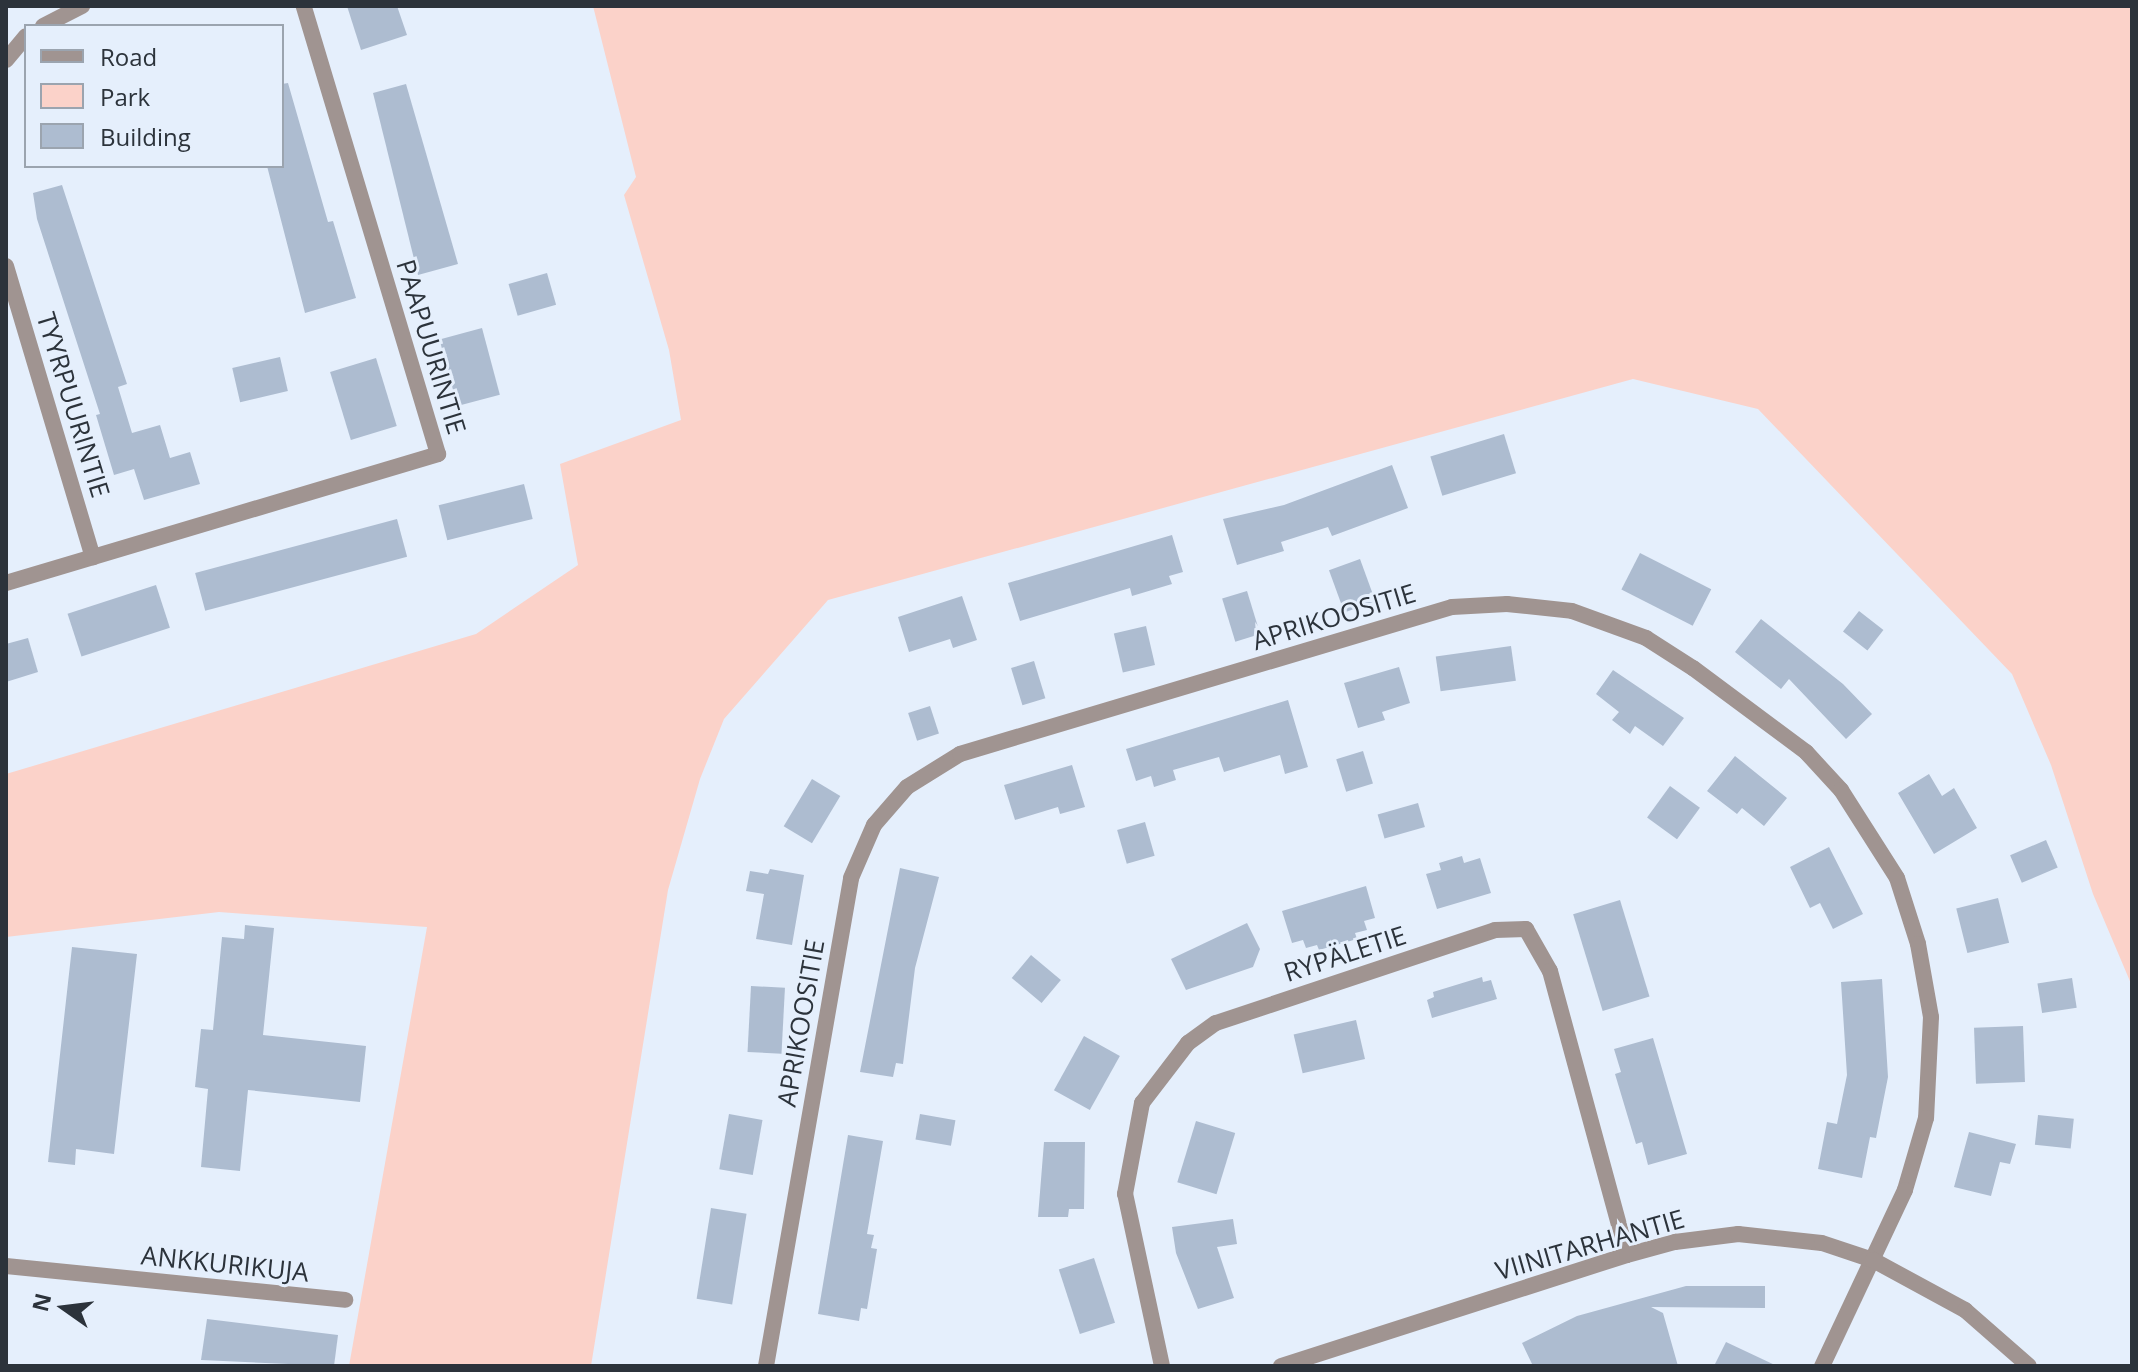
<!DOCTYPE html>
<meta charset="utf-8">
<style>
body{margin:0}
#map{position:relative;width:2138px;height:1372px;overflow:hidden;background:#e5effc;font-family:"Open Sans",sans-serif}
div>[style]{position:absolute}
.green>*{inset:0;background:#fbd2c9}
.building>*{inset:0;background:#adbcd0;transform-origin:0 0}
.street>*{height:16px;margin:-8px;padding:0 8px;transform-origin:8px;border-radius:8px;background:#a09491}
span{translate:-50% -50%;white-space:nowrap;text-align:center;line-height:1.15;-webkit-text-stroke:6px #e5effc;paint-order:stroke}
.street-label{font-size:26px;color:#2c333b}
.frame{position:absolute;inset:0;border:8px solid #2c333b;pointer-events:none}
.legend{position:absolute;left:24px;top:24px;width:260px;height:144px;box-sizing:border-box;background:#e5effc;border:2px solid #9ba4af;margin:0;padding:10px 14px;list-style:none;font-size:24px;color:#2c333b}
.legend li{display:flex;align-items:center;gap:16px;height:40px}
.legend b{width:40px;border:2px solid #9ba4af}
.north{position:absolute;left:24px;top:1268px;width:80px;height:80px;-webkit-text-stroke:6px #e5effc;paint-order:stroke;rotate:284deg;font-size:22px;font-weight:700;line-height:32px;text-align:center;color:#2c333b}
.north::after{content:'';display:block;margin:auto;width:28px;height:36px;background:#2c333b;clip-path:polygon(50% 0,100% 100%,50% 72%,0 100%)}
</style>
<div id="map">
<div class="green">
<div style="clip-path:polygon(593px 6px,2132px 6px,2132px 986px,2093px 894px,2051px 765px,2012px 674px,1758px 409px,1633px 379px,828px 600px,724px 719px,700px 779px,668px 890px,591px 1366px,349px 1366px,427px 927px,219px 912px,6px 937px,6px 774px,476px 634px,578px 565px,560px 464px,681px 420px,669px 350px,624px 195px,636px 177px)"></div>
</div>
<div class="building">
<div style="clip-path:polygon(347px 6px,397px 6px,407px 35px,361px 50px)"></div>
<div style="clip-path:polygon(288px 83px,328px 222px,333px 221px,356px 298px,305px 313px,267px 166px,282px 166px,282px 84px)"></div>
<div style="clip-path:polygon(406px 84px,458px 264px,418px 275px,373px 93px)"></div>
<div style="clip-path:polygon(62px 185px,127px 384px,118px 387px,132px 433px,160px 425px,170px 458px,190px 452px,200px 484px,144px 500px,134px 469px,114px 475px,96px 415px,100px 414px,37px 219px,33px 193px)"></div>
<div style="left:547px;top:273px;width:33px;height:40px;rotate:74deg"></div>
<div style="left:482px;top:328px;width:69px;height:44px;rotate:75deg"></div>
<div style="left:280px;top:357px;width:35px;height:49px;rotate:77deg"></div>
<div style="left:376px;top:358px;width:71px;height:48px;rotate:73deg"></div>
<div style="left:1504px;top:434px;width:41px;height:77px;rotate:73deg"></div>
<div style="clip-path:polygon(1392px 465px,1408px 508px,1332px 536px,1328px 527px,1281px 542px,1284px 551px,1237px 565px,1223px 519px,1284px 505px)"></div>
<div style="left:524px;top:484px;width:36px;height:88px;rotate:76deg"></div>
<div style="left:397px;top:519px;width:39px;height:209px;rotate:75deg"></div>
<div style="clip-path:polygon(1172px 535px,1183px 572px,1169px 576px,1172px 584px,1132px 596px,1130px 588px,1020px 621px,1008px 583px)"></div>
<div style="left:1640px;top:553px;width:80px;height:41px;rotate:27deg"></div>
<div style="left:1360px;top:559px;width:45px;height:33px;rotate:70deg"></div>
<div style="left:156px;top:585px;width:45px;height:93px;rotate:72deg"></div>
<div style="left:1247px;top:591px;width:45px;height:26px;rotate:73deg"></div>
<div style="clip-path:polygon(962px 596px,977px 640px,953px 648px,950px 639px,909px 652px,898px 617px)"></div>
<div style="left:1859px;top:611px;width:31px;height:26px;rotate:38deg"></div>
<div style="clip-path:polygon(1761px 619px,1843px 684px,1872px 714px,1846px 739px,1789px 679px,1781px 689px,1735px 652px)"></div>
<div style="left:1146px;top:626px;width:40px;height:33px;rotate:77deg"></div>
<div style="clip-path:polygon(28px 638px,38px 672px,6px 682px,6px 644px)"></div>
<div style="left:1511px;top:646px;width:35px;height:76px;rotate:82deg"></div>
<div style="left:1034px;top:661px;width:39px;height:24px;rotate:73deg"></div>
<div style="clip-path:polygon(1399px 667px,1410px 703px,1382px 712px,1385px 720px,1358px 728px,1344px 683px)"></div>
<div style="clip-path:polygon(1613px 670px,1684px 718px,1663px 746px,1635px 726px,1630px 734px,1612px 720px,1619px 712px,1596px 694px)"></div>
<div style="clip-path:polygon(1288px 700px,1308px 767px,1285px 774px,1280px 755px,1224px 772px,1219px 757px,1173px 770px,1176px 780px,1154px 787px,1151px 776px,1136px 781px,1126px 749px)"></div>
<div style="left:930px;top:706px;width:29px;height:23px;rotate:72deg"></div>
<div style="left:1363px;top:751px;width:34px;height:28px;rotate:73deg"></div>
<div style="clip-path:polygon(1735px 756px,1787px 798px,1764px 826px,1742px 808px,1737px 814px,1707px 791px)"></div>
<div style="clip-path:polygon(1072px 765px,1085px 807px,1060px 814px,1058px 807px,1015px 820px,1004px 785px)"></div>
<div style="clip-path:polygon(1929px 774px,1942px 796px,1954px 788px,1977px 828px,1934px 854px,1898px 793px)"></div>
<div style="left:812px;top:779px;width:33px;height:55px;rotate:31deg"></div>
<div style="left:1670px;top:786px;width:37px;height:39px;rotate:36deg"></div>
<div style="left:1418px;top:803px;width:25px;height:42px;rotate:74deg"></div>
<div style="left:1145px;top:822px;width:35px;height:29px;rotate:74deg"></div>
<div style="left:2046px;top:840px;width:30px;height:39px;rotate:67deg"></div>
<div style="clip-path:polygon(1829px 847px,1863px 914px,1833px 929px,1820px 903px,1810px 908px,1790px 867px)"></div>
<div style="clip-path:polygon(1462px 856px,1464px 863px,1480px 858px,1491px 893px,1437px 909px,1426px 874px,1441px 870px,1439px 863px)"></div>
<div style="clip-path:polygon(900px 868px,939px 877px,915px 968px,903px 1064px,896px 1063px,893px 1077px,860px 1072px)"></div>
<div style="clip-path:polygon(770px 869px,804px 875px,792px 945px,756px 939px,764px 894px,746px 891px,750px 871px,768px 874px)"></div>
<div style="clip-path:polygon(1366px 886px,1375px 918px,1364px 921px,1367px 930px,1355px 933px,1357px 939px,1319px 950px,1317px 945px,1306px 948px,1303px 940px,1292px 943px,1282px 911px)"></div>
<div style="left:1998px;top:898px;width:46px;height:43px;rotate:76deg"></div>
<div style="left:1620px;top:900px;width:101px;height:49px;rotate:73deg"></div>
<div style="clip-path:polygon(1247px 923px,1260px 949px,1253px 967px,1186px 990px,1171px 959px)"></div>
<div style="clip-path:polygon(245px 925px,274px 928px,263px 1035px,366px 1046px,360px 1102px,248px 1090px,240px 1171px,201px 1167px,208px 1089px,195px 1087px,201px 1029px,213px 1030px,222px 937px,244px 939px)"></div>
<div style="clip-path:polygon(72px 947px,137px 954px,114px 1154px,76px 1149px,75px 1165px,48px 1162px)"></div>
<div style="left:1031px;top:955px;width:39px;height:30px;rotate:40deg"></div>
<div style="clip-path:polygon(1482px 977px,1483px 982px,1491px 980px,1497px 999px,1432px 1018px,1427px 1000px,1434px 997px,1433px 992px)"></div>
<div style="left:2072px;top:978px;width:30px;height:35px;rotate:81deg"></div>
<div style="clip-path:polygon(1882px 979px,1888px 1077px,1876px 1138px,1870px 1137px,1862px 1178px,1818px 1169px,1827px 1122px,1837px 1124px,1847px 1075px,1841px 982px)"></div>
<div style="left:751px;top:986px;width:34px;height:66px;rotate:3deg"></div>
<div style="left:1356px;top:1020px;width:40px;height:64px;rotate:77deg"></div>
<div style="left:2023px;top:1026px;width:56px;height:49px;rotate:88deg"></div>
<div style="left:1084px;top:1036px;width:41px;height:62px;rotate:29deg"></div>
<div style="clip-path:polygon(1653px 1038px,1687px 1154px,1648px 1165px,1642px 1142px,1636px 1144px,1615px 1074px,1621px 1072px,1614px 1049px)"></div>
<div style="left:729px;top:1114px;width:34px;height:56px;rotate:10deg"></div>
<div style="left:920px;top:1114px;width:36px;height:26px;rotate:10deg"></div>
<div style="left:2038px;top:1115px;width:36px;height:30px;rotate:6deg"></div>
<div style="left:1196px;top:1121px;width:41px;height:64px;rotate:17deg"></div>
<div style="clip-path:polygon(1969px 1132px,2016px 1144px,2010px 1164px,2000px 1162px,1991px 1196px,1954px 1187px)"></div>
<div style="clip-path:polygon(848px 1135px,883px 1141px,867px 1234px,874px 1235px,871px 1248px,877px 1249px,867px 1309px,861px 1308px,859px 1321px,818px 1314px)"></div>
<div style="clip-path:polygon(1044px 1142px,1085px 1142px,1084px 1209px,1069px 1209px,1068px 1217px,1038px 1217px)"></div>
<div style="left:711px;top:1208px;width:36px;height:92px;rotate:9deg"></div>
<div style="clip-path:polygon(1233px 1219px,1237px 1244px,1217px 1247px,1234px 1298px,1198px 1309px,1176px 1253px,1172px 1227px)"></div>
<div style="left:1094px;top:1258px;width:68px;height:37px;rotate:72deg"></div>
<div style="clip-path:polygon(1686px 1286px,1765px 1286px,1765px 1308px,1651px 1307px,1663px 1313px,1678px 1366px,1533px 1366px,1522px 1343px,1577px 1316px)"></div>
<div style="clip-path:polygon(207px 1319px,338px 1335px,334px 1366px,201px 1360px)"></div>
<div style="clip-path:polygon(1726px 1342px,1777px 1366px,1714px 1366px)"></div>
</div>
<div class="street">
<div style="left:43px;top:26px;width:44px;rotate:-27.1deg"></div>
<div style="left:6px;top:60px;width:31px;rotate:-50deg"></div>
<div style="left:6px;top:266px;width:304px;rotate:73.4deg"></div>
<div style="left:6px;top:583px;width:451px;rotate:-16.6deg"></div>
<div style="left:438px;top:454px;width:468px;rotate:-106.7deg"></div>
<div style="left:6px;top:1266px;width:341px;rotate:5.7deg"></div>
<div style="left:766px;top:1366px;width:495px;rotate:-80.1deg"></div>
<div style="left:851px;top:878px;width:58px;rotate:-66.5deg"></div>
<div style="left:874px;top:825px;width:50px;rotate:-49deg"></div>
<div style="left:907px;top:787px;width:62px;rotate:-31.9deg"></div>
<div style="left:960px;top:754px;width:513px;rotate:-16.64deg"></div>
<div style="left:1452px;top:607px;width:55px;rotate:-3.1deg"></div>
<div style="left:1507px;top:604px;width:65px;rotate:6.1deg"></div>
<div style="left:1572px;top:611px;width:79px;rotate:20deg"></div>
<div style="left:1646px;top:638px;width:56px;rotate:32.6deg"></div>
<div style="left:1693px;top:668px;width:141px;rotate:36.6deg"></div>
<div style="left:1806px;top:752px;width:52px;rotate:47.4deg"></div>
<div style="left:1841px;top:790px;width:104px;rotate:57.5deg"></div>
<div style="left:1897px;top:878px;width:69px;rotate:72.3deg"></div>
<div style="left:1918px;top:944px;width:74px;rotate:79.9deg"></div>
<div style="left:1931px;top:1017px;width:101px;rotate:92.8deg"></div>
<div style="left:1926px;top:1118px;width:75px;rotate:106.3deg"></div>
<div style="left:1905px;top:1190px;width:195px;rotate:115.2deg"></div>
<div style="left:1162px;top:1366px;width:176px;rotate:-102.1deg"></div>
<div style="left:1125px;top:1194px;width:93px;rotate:-79.4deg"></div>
<div style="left:1142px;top:1103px;width:76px;rotate:-52.5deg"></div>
<div style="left:1188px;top:1043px;width:34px;rotate:-36deg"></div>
<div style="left:1216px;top:1023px;width:294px;rotate:-18.4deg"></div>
<div style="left:1495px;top:930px;width:31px;rotate:-2deg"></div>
<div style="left:1526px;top:929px;width:48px;rotate:60.3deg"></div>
<div style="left:1550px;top:971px;width:294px;rotate:74.8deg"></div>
<div style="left:1281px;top:1366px;width:363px;rotate:-17.8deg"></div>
<div style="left:1627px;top:1255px;width:50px;rotate:-15.2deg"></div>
<div style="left:1675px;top:1242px;width:64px;rotate:-7.2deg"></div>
<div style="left:1738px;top:1234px;width:84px;rotate:6.1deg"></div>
<div style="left:1822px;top:1243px;width:54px;rotate:18.4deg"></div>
<div style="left:1873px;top:1260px;width:105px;rotate:28.5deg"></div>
<div style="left:1965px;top:1310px;width:85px;rotate:41.2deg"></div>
</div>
<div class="street-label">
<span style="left:431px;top:347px;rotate:73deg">PAAPUURINTIE</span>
<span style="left:73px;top:405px;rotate:73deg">TYYRPUURINTIE</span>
<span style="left:1334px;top:617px;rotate:-17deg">APRIKOOSITIE</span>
<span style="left:1345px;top:954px;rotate:-18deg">RYPÄLETIE</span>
<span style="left:801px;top:1023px;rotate:-80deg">APRIKOOSITIE</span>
<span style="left:1590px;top:1245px;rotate:-16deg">VIINITARHANTIE</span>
<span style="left:225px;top:1264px;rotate:6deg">ANKKURIKUJA</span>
</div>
<div class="frame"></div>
<ul class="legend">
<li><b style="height:10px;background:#a09491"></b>Road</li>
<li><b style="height:22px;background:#fbd2c9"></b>Park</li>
<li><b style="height:22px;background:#adbcd0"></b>Building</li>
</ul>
<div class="north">N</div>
</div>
